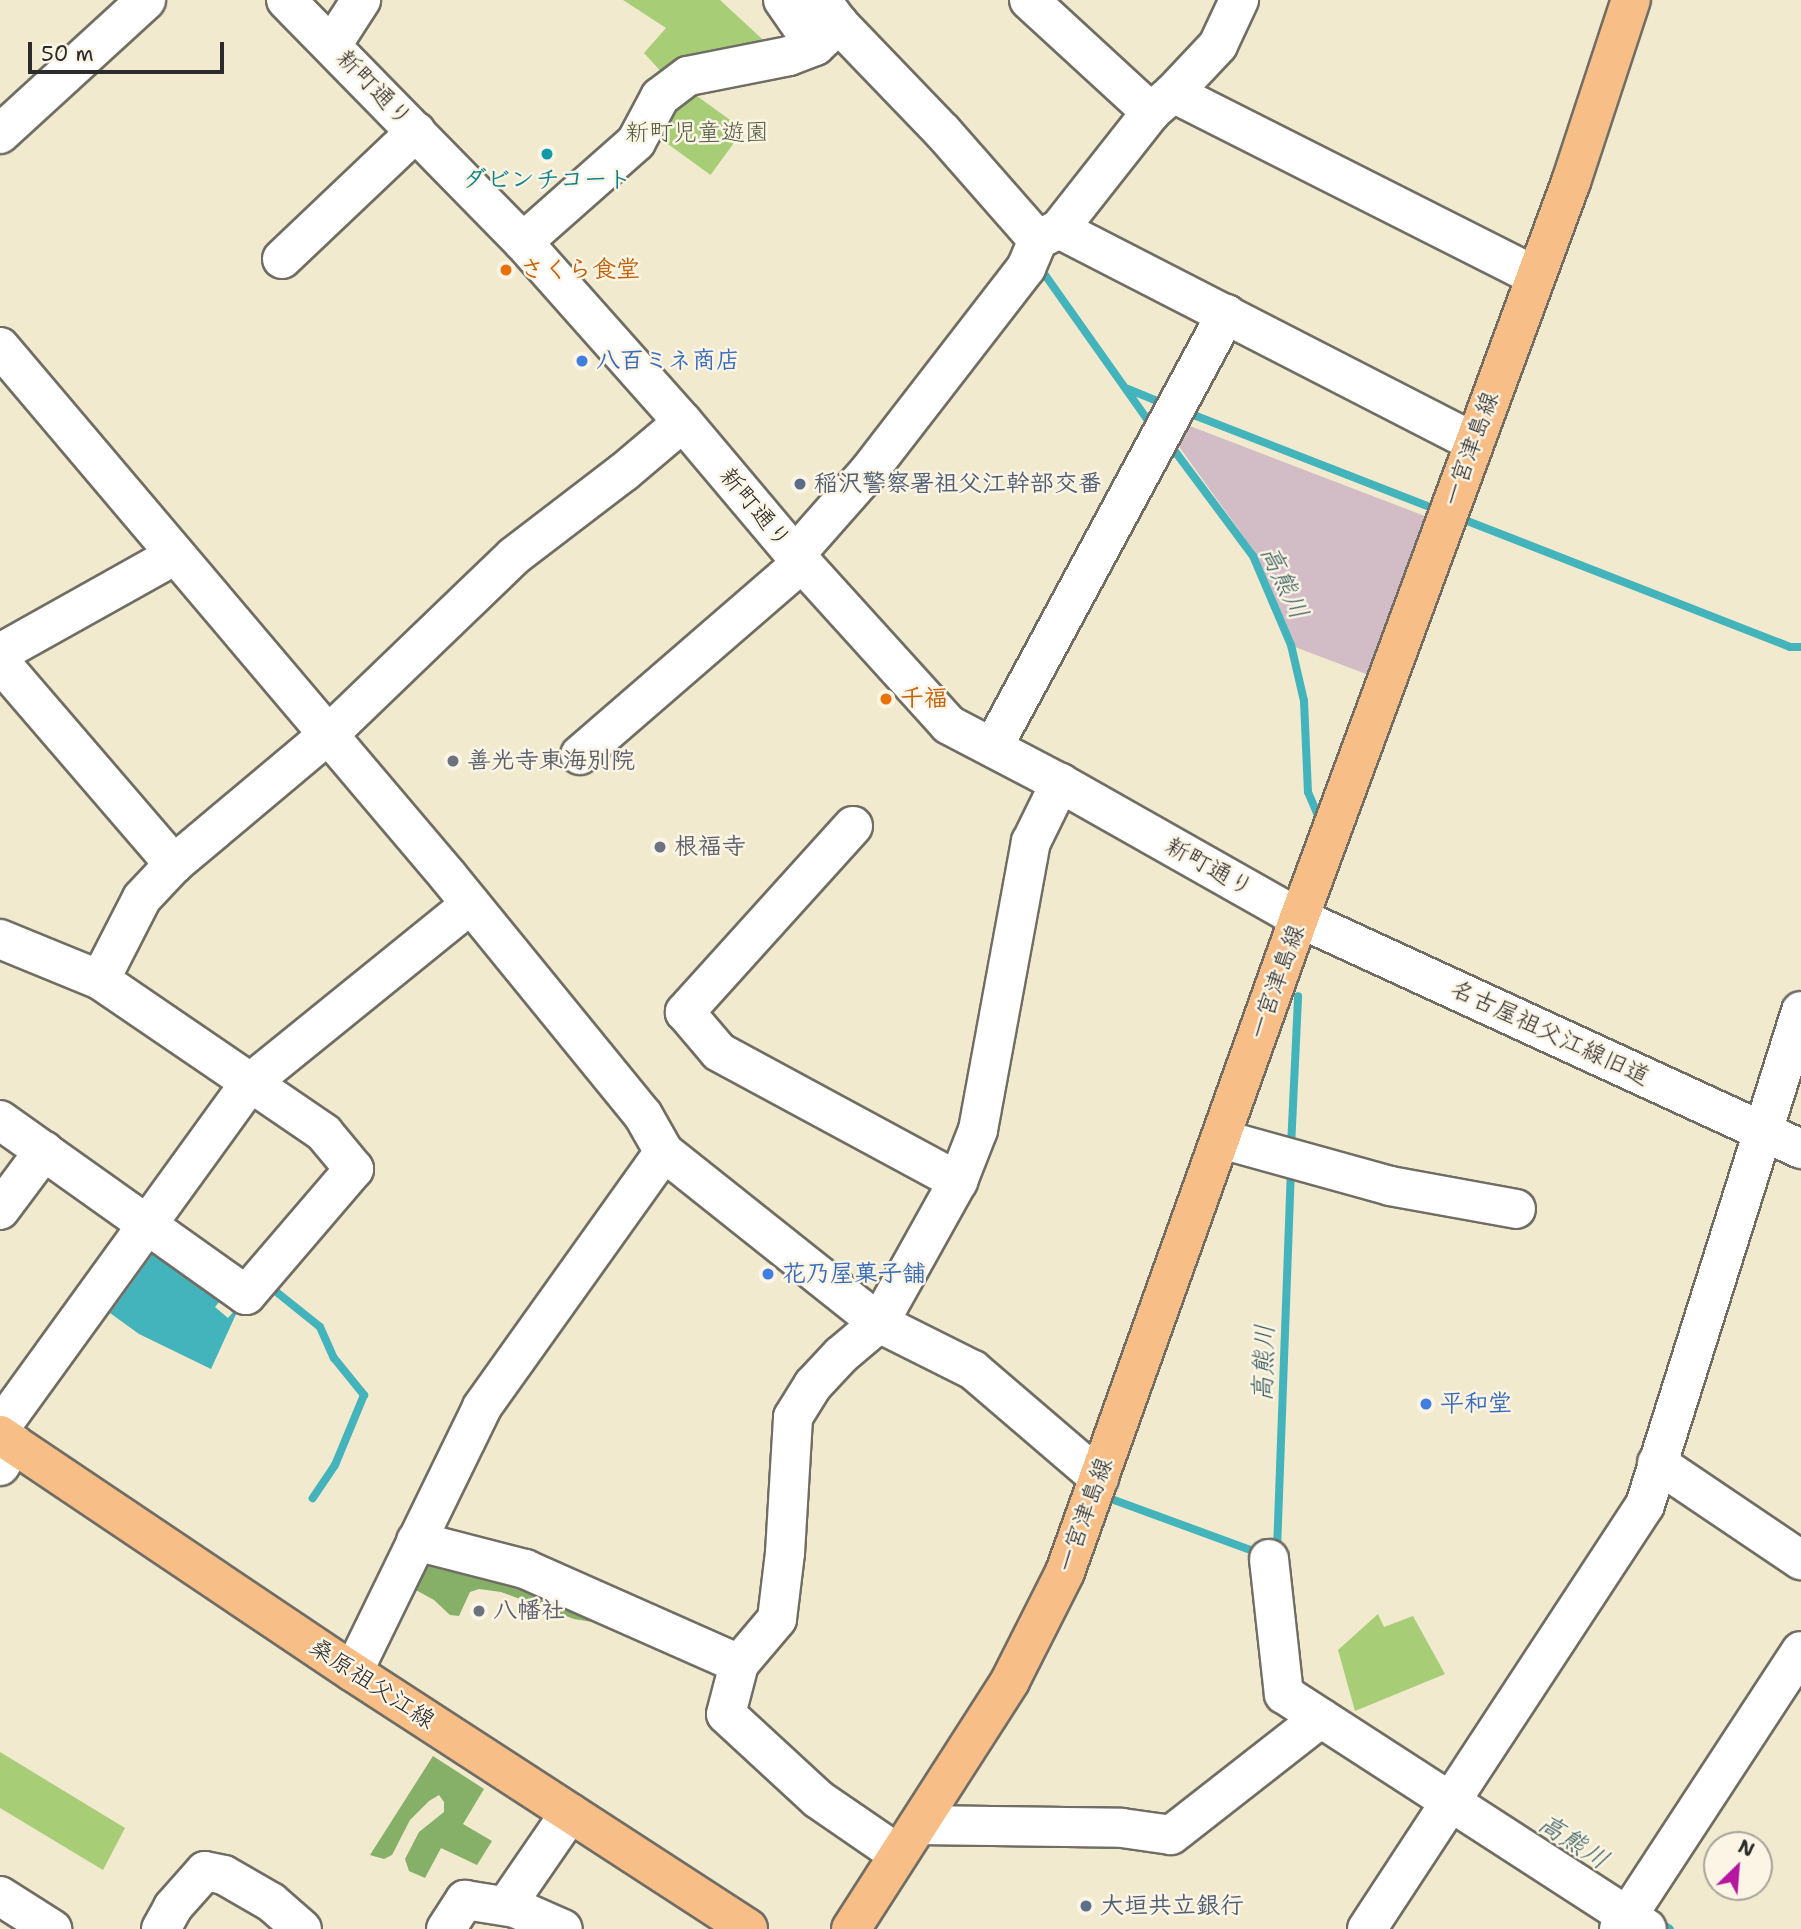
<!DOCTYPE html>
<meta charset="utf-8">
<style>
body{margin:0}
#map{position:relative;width:1801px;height:1929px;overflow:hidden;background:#f1eace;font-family:"Shantell Sans","Klee One",sans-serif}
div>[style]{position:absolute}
.industrial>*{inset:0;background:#d2bdc6}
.green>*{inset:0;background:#a8cd77;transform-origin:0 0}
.forest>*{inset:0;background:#86b068}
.water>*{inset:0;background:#43b3bc}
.stream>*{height:8px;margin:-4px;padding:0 4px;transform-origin:4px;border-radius:4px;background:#43b3bc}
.roads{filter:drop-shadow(2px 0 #706e64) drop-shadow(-2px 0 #706e64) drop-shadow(0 2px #706e64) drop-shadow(0 -2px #706e64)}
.minor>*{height:38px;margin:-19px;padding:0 19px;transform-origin:19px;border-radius:19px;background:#fff}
.major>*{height:38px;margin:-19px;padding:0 19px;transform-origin:19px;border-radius:19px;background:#f7be87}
.dots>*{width:19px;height:19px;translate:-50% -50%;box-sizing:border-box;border:4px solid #fcf5e5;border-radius:50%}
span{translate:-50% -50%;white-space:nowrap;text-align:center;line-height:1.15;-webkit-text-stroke:5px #fcf5e5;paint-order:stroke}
.street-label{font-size:24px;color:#2b2b2b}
.park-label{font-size:24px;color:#505c42}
.culture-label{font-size:24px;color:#0d838f;font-weight:700}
.food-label{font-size:24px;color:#c56008;font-weight:700}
.left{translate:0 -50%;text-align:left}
.shop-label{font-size:24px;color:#366cbe;font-weight:700}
.service-label{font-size:24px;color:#4e5e75;font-weight:700}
.worship-label{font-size:24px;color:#5b616d;font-weight:700}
.water-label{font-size:26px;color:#335b5e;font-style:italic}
.north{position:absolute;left:1703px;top:1831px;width:70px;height:70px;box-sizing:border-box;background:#fcf5e5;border:2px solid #a8a49b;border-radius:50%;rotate:25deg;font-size:19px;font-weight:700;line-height:28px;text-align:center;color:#2b2b2b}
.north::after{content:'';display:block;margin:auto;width:24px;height:32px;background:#b5179e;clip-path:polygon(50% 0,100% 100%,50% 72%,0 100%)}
.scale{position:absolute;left:28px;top:42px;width:196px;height:32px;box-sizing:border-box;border:4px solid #2b2b2b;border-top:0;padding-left:9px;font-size:21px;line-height:24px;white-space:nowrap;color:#2b2b2b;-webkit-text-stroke:5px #fcf5e5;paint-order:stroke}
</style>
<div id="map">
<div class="industrial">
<div style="clip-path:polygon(1177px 421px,1430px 518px,1374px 677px,1295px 647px,1254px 551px,1170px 434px)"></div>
</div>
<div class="green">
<div style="clip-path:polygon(623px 0,720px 0,774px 50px,666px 77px,644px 53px,666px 28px)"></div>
<div style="left:686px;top:88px;width:71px;height:56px;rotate:36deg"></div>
<div style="clip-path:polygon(1378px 1614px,1384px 1627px,1413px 1616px,1445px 1674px,1355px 1711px,1338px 1650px)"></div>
<div style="clip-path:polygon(0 1752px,125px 1828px,103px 1870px,0 1808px)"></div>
</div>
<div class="forest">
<div style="clip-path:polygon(427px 1552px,434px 1552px,611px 1625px,574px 1619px,501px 1592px,479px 1589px,470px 1592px,459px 1616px,450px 1615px,434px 1600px,414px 1589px)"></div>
<div style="clip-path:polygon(433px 1756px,484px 1789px,463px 1824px,492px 1841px,477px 1865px,441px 1848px,425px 1878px,409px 1871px,405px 1859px,419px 1832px,444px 1812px,444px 1802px,439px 1795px,429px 1801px,410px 1820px,392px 1855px,384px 1859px,370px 1855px)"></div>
</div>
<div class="water">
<div style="clip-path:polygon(160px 1253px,221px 1300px,215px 1307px,228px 1318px,235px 1310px,237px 1312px,211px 1369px,139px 1334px,110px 1313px,152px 1255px)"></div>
</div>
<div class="stream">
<div style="left:1038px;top:265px;width:189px;rotate:54.7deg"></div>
<div style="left:1147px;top:419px;width:9px;rotate:36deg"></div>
<div style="left:1128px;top:389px;width:42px;rotate:22.3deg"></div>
<div style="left:1186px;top:412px;width:270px;rotate:21.3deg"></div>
<div style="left:1168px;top:442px;width:142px;rotate:53.3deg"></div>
<div style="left:1253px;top:556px;width:97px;rotate:66.9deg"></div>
<div style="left:1291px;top:645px;width:57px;rotate:76.9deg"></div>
<div style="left:1304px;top:701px;width:91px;rotate:87.5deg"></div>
<div style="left:1308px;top:792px;width:34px;rotate:67deg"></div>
<div style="left:1457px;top:517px;width:357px;rotate:21.3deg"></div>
<div style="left:1790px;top:647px;width:10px"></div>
<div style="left:1291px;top:1147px;width:151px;rotate:-87.3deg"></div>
<div style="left:269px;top:1286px;width:65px;rotate:38.8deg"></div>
<div style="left:320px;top:1327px;width:34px;rotate:66deg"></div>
<div style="left:334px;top:1358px;width:48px;rotate:51deg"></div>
<div style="left:364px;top:1395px;width:76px;rotate:112.5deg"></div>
<div style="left:335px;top:1465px;width:40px;rotate:124deg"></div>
<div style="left:1114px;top:1500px;width:154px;rotate:20.1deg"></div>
<div style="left:1277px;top:1550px;width:382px;rotate:-87.9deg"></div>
<div style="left:1657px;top:1921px;width:15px;rotate:32deg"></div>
</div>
<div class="roads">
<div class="minor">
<div style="left:286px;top:0;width:339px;rotate:45.6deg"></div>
<div style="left:523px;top:242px;width:241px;rotate:48.4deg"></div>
<div style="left:683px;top:422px;width:174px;rotate:49.9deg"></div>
<div style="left:795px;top:555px;width:229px;rotate:47.8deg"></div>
<div style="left:949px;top:725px;width:125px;rotate:27.6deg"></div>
<div style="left:1060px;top:783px;width:274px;rotate:29.5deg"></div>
<div style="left:1299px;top:918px;width:553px;rotate:24.71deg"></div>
<div style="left:783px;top:0;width:56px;rotate:55.2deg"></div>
<div style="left:821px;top:0;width:30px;rotate:53deg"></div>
<div style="left:839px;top:24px;width:150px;rotate:46.1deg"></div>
<div style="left:943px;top:132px;width:144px;rotate:48.7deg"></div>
<div style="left:1029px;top:0;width:166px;rotate:42.6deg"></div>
<div style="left:332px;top:45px;width:54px;rotate:-57.2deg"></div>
<div style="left:1173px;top:93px;width:66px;rotate:-46.8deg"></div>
<div style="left:1218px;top:45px;width:50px;rotate:-65deg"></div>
<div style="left:0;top:134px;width:198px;rotate:-42.5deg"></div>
<div style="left:1059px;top:229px;width:466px;rotate:27.2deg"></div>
<div style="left:523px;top:242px;width:151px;rotate:-41.5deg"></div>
<div style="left:636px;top:142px;width:51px;rotate:-61.9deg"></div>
<div style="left:660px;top:97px;width:35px;rotate:-37deg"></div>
<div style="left:688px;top:76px;width:103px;rotate:-11.2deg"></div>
<div style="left:789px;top:56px;width:28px;rotate:-21deg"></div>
<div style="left:815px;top:46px;width:33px;rotate:-43deg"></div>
<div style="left:282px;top:259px;width:185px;rotate:-43.5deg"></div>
<div style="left:0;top:347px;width:693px;rotate:49.74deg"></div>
<div style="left:448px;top:876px;width:308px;rotate:50.8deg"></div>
<div style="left:643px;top:1115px;width:43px;rotate:60.4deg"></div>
<div style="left:664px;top:1152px;width:275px;rotate:38.5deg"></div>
<div style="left:879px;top:1323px;width:105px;rotate:26.6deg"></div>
<div style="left:973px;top:1370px;width:166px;rotate:40.6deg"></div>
<div style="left:795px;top:555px;width:112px;rotate:-48.6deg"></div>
<div style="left:869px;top:471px;width:257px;rotate:-52.3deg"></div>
<div style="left:1026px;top:268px;width:30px;rotate:-67deg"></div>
<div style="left:1038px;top:240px;width:24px;rotate:-28deg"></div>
<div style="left:1059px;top:229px;width:149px;rotate:-51.8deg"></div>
<div style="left:1151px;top:112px;width:29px;rotate:-41deg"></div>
<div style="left:1173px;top:93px;width:406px;rotate:26.8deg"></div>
<div style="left:0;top:653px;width:201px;rotate:-29.2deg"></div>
<div style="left:0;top:662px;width:267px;rotate:49.3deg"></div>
<div style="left:174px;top:864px;width:201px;rotate:-40deg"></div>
<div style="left:328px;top:735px;width:258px;rotate:-43.9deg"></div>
<div style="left:514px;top:556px;width:138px;rotate:-37.4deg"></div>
<div style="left:624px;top:472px;width:77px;rotate:-40.3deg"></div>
<div style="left:993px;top:747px;width:492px;rotate:-61.7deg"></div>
<div style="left:580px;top:755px;width:294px;rotate:-40.9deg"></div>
<div style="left:853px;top:826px;width:251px;rotate:132.1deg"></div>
<div style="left:685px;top:1012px;width:52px;rotate:49.6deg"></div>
<div style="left:719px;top:1052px;width:272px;rotate:28.4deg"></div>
<div style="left:0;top:939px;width:108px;rotate:22.3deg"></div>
<div style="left:100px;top:980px;width:271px;rotate:34.3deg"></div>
<div style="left:324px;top:1133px;width:47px;rotate:50.2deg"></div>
<div style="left:354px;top:1169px;width:166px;rotate:130.6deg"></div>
<div style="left:246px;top:1295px;width:302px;rotate:-144.6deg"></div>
<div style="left:100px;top:980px;width:92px;rotate:-62.9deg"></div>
<div style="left:142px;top:898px;width:47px;rotate:-46.7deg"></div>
<div style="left:1221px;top:1139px;width:175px;rotate:15.5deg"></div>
<div style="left:1390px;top:1186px;width:128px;rotate:10.3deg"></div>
<div style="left:0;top:1210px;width:74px;rotate:-53.3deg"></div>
<div style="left:0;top:1428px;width:426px;rotate:-54.1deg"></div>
<div style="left:250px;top:1083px;width:284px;rotate:-39deg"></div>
<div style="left:1657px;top:1463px;width:174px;rotate:34deg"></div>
<div style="left:0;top:1466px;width:26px;rotate:-58deg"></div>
<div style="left:416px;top:1541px;width:113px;rotate:14.4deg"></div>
<div style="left:525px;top:1569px;width:234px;rotate:23.9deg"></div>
<div style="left:1269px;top:1559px;width:136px;rotate:83.7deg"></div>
<div style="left:1284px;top:1694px;width:432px;rotate:32.9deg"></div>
<div style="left:353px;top:1672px;width:295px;rotate:-64deg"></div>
<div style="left:482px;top:1407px;width:313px;rotate:-54.5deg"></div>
<div style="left:918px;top:1825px;width:204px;rotate:0.8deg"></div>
<div style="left:1122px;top:1828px;width:49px;rotate:8.1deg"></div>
<div style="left:1171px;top:1835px;width:190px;rotate:-38deg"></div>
<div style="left:898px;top:1854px;width:97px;rotate:-145.5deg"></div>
<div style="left:818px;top:1799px;width:125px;rotate:-137.3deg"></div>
<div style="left:726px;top:1714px;width:52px;rotate:-75.4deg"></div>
<div style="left:739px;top:1664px;width:59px;rotate:-49.8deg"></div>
<div style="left:777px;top:1619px;width:66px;rotate:-83.1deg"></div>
<div style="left:785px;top:1553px;width:136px;rotate:-86.6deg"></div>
<div style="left:793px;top:1417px;width:38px;rotate:-58deg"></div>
<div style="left:813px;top:1385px;width:41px;rotate:-47deg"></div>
<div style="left:841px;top:1355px;width:50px;rotate:-40.1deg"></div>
<div style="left:879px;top:1323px;width:162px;rotate:-60.9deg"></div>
<div style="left:958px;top:1181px;width:55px;rotate:-68.6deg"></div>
<div style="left:978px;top:1130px;width:293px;rotate:-79.6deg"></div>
<div style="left:1031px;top:842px;width:66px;rotate:-63.8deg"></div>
<div style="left:0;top:1896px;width:62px;rotate:32.4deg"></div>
<div style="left:506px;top:1906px;width:113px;rotate:-55.5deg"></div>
<div style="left:161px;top:1929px;width:25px;rotate:-61deg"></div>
<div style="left:173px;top:1907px;width:48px;rotate:-48.4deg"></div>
<div style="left:205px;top:1871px;width:19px;rotate:12deg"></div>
<div style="left:224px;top:1875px;width:54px;rotate:29.9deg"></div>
<div style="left:271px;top:1902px;width:41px;rotate:41.1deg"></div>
<div style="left:446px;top:1929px;width:35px;rotate:-57deg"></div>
<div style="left:465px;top:1900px;width:51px;rotate:9.1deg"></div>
<div style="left:515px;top:1908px;width:52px;rotate:23.6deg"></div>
<div style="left:1367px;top:1929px;width:507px;rotate:-56.75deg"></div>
<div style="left:1645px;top:1505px;width:518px;rotate:-72.47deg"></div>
<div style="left:1619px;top:1929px;width:332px;rotate:-56.8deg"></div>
</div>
<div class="major">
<div style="left:0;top:1435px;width:425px;rotate:33.9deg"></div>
<div style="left:353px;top:1672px;width:471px;rotate:33deg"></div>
<div style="left:851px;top:1929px;width:295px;rotate:-57.3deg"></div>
<div style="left:1010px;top:1681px;width:122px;rotate:-63.2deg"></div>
<div style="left:1065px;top:1572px;width:695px;rotate:-70.31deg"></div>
<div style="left:1299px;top:918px;width:785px;rotate:-69.72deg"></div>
<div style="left:1571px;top:182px;width:192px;rotate:-71.8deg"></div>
</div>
</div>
<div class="dots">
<div style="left:547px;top:154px;background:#0f9aa8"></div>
<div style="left:506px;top:270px;background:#e8710a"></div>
<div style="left:582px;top:361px;background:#3f7fe0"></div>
<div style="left:800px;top:484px;background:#5c6f8a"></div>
<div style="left:886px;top:699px;background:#e8710a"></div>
<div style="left:453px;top:761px;background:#6b7280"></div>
<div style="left:660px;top:847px;background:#6b7280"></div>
<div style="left:768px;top:1274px;background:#3f7fe0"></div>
<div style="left:1426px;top:1404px;background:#3f7fe0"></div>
<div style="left:479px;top:1611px;background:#6b7280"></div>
<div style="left:1086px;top:1906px;background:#5c6f8a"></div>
</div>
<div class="street-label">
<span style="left:374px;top:88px;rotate:46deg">新町通り</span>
<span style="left:1471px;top:449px;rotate:-70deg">一宮津島線</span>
<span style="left:755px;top:508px;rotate:50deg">新町通り</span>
<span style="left:1209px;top:867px;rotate:29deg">新町通り</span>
<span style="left:1277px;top:982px;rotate:-70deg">一宮津島線</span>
<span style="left:1550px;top:1033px;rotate:25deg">名古屋祖父江線旧道</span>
<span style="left:1085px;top:1515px;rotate:-70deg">一宮津島線</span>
<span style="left:372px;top:1684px;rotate:33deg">桑原祖父江線</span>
</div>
<div class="park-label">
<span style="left:697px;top:133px">新町児童遊園</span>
</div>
<div class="culture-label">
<span style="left:547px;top:180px">ダビンチコート</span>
</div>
<div class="food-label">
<span class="left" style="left:520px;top:270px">さくら食堂</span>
<span class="left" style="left:900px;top:699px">千福</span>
</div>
<div class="shop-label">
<span class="left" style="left:596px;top:361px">八百ミネ商店</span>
<span class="left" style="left:782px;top:1274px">花乃屋菓子舗</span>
<span class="left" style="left:1440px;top:1404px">平和堂</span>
</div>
<div class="service-label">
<span class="left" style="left:814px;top:484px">稲沢警察署祖父江幹部交番</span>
<span class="left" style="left:1100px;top:1906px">大垣共立銀行</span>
</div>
<div class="worship-label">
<span class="left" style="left:467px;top:761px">善光寺東海別院</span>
<span class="left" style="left:674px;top:847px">根福寺</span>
<span class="left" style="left:493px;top:1611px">八幡社</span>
</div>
<div class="water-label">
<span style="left:1285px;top:582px;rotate:65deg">高熊川</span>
<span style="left:1263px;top:1363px;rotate:-88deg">高熊川</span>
<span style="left:1574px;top:1841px;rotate:33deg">高熊川</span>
</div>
<div class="north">N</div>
<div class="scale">50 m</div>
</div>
